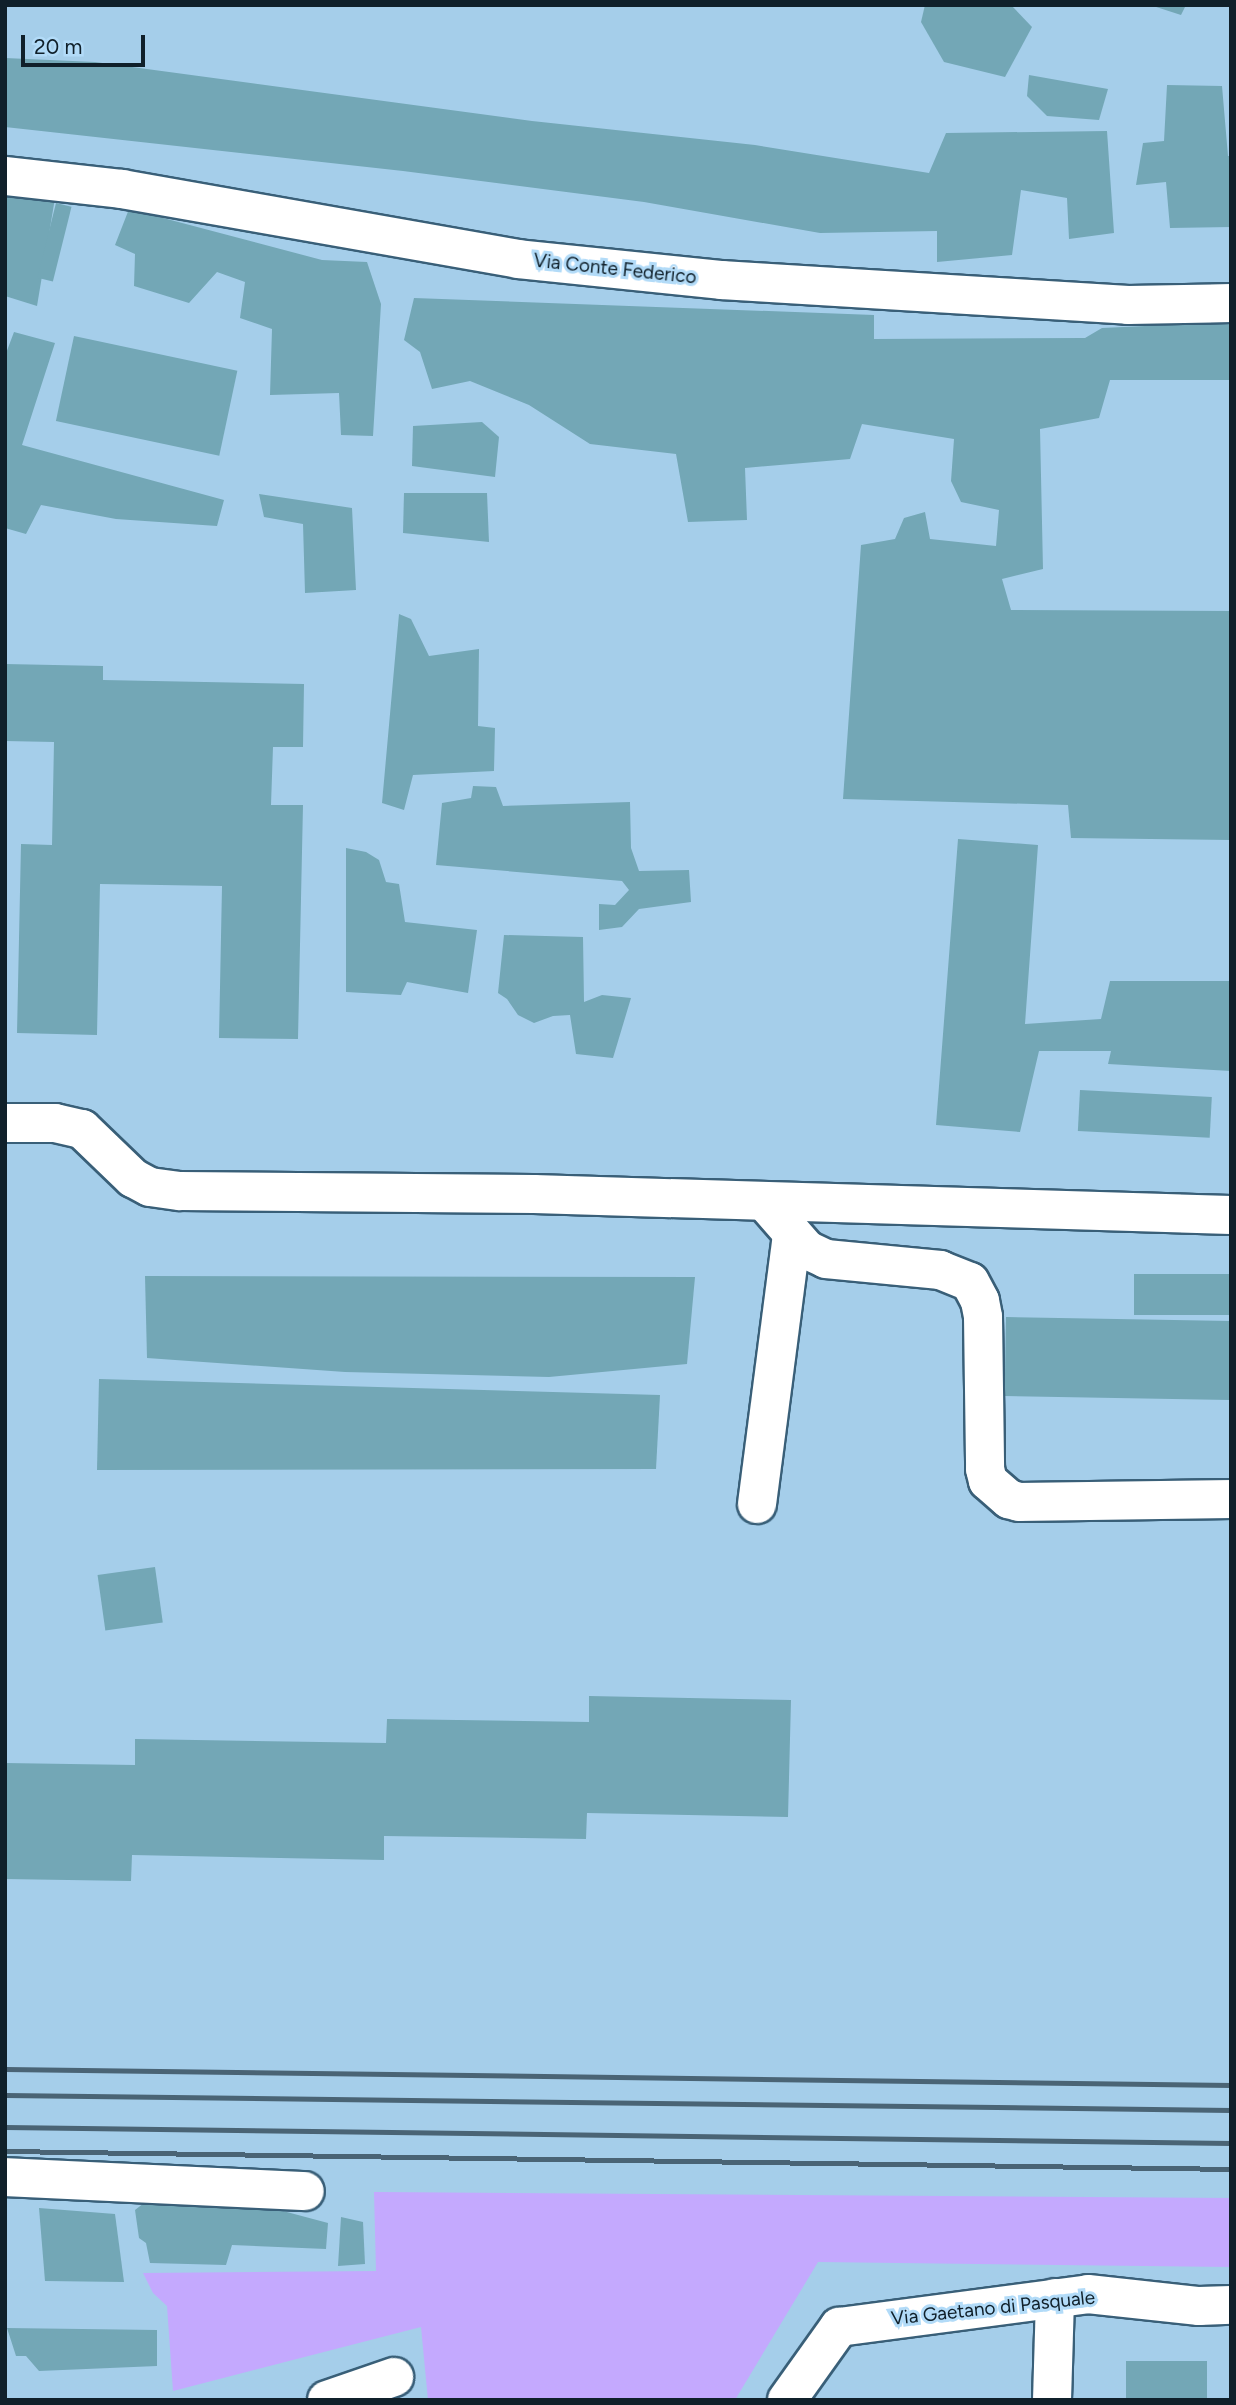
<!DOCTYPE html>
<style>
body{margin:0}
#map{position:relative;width:1236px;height:2405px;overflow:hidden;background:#a5ceea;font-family:Figtree,sans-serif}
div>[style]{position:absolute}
.green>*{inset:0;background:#c4a9fe}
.building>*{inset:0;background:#73a7b6;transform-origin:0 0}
.roads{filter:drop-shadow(2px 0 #395f78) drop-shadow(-2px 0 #395f78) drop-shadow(0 2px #395f78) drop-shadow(0 -2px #395f78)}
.street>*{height:38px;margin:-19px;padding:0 19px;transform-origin:19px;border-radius:19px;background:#fff}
.rail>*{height:5px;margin:-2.5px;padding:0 2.5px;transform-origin:2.5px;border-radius:2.5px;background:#4a6475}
span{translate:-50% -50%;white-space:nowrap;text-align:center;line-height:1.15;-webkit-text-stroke:6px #b2dbf8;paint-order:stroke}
.street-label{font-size:19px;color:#10202a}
.frame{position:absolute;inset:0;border:7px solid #10202a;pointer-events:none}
.scale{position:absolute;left:21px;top:35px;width:124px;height:32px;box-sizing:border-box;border:4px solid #10202a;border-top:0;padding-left:9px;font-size:21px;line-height:24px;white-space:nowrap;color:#10202a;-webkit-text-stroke:5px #b2dbf8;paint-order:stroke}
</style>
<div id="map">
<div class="green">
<div style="clip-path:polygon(374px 2192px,1231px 2198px,1231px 2267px,818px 2262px,735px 2400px,428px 2400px,421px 2327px,173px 2391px,167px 2306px,153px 2293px,143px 2273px,376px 2271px)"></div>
</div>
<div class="building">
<div style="clip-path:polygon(925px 5px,1011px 5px,1032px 27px,1005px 77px,944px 62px,921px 22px)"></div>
<div style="clip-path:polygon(1150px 5px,1186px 5px,1181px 15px)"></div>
<div style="clip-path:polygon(5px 58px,95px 62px,532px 121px,755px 145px,929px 173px,946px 133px,1107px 131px,1114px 233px,1069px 239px,1067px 198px,1021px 190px,1012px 255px,937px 262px,937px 231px,820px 233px,644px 202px,403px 171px,5px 127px)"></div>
<div style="clip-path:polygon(1029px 75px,1108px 89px,1099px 120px,1047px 116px,1027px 96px)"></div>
<div style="clip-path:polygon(1167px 85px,1222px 86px,1228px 156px,1231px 156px,1231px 227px,1170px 228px,1166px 182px,1136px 185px,1143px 143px,1164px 141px)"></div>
<div style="clip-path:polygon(5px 193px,55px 198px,37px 306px,5px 296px)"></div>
<div style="left:56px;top:203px;width:16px;height:77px;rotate:14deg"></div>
<div style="clip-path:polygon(129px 209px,322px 260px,367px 262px,381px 304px,373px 436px,341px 435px,339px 393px,270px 395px,272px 329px,240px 318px,245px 282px,217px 272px,189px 303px,134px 286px,135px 254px,115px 245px)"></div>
<div style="clip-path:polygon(414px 298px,874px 315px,874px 339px,1085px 338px,1102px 328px,1231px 322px,1231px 380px,1110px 380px,1099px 418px,1040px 429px,1043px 569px,1002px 579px,1011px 610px,1231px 611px,1231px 840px,1071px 838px,1068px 805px,843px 799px,861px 545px,895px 539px,904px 518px,925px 512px,930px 539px,996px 546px,999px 510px,961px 502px,951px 481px,954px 439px,862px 424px,850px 459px,745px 468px,747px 520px,688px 522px,676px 454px,590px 444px,529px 405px,470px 381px,432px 389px,420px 352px,404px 340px)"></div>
<div style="clip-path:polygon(14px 332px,55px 343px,22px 445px,224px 500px,217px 526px,116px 519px,41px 505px,26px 534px,5px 528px,5px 356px)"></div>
<div style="left:74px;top:336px;width:167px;height:87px;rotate:12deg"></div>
<div style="clip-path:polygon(482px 422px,499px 437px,495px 477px,412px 466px,413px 426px)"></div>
<div style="clip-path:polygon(404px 493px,487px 493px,489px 542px,403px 533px)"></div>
<div style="clip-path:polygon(259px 494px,352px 508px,356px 590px,305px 593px,303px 524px,264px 517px)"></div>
<div style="clip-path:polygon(399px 614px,411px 619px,429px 656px,479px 649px,478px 726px,495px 728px,494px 771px,413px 775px,404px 810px,382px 803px)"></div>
<div style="clip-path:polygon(5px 664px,103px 666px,103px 680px,304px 684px,303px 747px,273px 747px,271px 805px,303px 805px,298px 1039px,219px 1038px,222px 886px,100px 884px,97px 1035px,17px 1033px,21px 844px,52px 845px,54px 742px,5px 741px)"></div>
<div style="clip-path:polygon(473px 786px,496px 787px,503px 806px,630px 802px,631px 848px,639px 871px,689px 870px,691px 902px,639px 909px,622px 927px,599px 930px,599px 904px,615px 905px,629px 890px,622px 881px,436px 865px,442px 803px,471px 798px)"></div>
<div style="clip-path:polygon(958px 839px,1038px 845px,1025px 1024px,1101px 1019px,1110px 981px,1231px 981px,1231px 1071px,1108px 1064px,1111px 1051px,1039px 1051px,1020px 1132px,936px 1125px)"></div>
<div style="clip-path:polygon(346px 848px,366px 852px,379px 860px,386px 882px,399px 884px,405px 922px,477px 930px,468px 993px,407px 982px,401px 995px,346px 992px)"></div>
<div style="clip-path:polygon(504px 935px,583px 937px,584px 1002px,602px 995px,631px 998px,613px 1058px,576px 1054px,570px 1015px,553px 1016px,534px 1023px,518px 1015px,507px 999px,498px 993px)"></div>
<div style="left:1080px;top:1090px;width:132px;height:41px;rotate:3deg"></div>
<div style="left:1231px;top:1274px;width:41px;height:97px;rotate:90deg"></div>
<div style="clip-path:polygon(145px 1276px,695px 1277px,687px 1364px,549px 1377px,345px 1372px,147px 1358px)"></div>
<div style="left:1006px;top:1317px;width:225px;height:79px;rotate:1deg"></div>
<div style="clip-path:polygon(99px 1379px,660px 1395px,656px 1469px,97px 1470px)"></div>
<div style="left:155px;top:1567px;width:56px;height:58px;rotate:82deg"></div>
<div style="clip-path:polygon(589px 1696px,791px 1700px,788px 1817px,587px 1813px,586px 1839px,384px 1836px,384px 1860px,132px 1855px,131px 1881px,5px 1879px,5px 1763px,135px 1765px,135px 1739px,386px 1743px,387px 1719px,589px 1722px)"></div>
<div style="clip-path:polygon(141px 2192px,268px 2207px,328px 2223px,326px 2249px,232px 2245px,226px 2265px,150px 2263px,146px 2243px,139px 2238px,135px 2210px,144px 2203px)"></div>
<div style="clip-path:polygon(39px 2208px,115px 2214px,124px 2282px,45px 2281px)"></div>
<div style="clip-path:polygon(341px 2217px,363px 2222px,365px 2264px,338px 2266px)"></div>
<div style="clip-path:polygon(7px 2328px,157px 2330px,157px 2366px,39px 2371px,26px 2356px,16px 2356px)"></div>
<div style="left:1207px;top:2361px;width:39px;height:81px;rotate:90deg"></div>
</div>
<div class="roads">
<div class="street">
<div style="left:5px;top:176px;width:118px;rotate:6.3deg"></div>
<div style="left:122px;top:189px;width:402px;rotate:10deg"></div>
<div style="left:518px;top:259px;width:204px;rotate:5.9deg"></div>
<div style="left:721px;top:280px;width:408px;rotate:3.5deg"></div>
<div style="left:1128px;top:305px;width:103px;rotate:-1.1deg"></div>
<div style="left:5px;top:1123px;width:50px"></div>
<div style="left:55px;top:1123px;width:28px;rotate:13deg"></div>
<div style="left:82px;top:1129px;width:71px;rotate:43.9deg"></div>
<div style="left:133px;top:1178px;width:19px;rotate:28deg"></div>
<div style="left:150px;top:1187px;width:30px;rotate:8deg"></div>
<div style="left:180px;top:1191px;width:354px;rotate:0.5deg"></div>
<div style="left:534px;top:1194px;width:697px;rotate:1.73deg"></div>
<div style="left:765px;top:1202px;width:64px;rotate:48.8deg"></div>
<div style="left:807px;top:1250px;width:21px;rotate:25deg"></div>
<div style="left:826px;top:1259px;width:115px;rotate:5.5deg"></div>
<div style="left:940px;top:1270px;width:32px;rotate:22deg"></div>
<div style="left:970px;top:1282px;width:21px;rotate:62deg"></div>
<div style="left:980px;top:1301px;width:16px;rotate:79deg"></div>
<div style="left:983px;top:1317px;width:152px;rotate:89.2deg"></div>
<div style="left:985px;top:1469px;width:12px;rotate:76deg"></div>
<div style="left:988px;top:1481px;width:28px;rotate:41deg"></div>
<div style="left:1009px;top:1499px;width:10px;rotate:17deg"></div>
<div style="left:1019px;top:1502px;width:212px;rotate:-0.8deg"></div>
<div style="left:757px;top:1504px;width:270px;rotate:-82.6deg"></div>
<div style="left:5px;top:2177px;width:300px;rotate:2.7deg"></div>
<div style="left:327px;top:2400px;width:71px;rotate:-18.9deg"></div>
<div style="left:787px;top:2400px;width:90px;rotate:-54.5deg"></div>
<div style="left:839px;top:2327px;width:251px;rotate:-7.5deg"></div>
<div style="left:1088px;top:2294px;width:112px;rotate:6.2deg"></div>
<div style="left:1199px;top:2306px;width:32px;rotate:-2deg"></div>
<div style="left:1052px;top:2400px;width:102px;rotate:-88.3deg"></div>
</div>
</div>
<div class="rail">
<div style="left:5px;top:2069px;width:1226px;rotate:0.75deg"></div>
<div style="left:5px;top:2095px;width:1226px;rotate:0.7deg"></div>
<div style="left:5px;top:2127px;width:1226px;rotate:0.75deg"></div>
<div style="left:5px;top:2151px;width:1226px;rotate:0.84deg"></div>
</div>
<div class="street-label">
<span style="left:615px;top:269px;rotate:6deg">Via Conte Federico</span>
<span style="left:993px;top:2308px;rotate:-6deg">Via Gaetano di Pasquale</span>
</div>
<div class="frame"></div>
<div class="scale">20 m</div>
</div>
